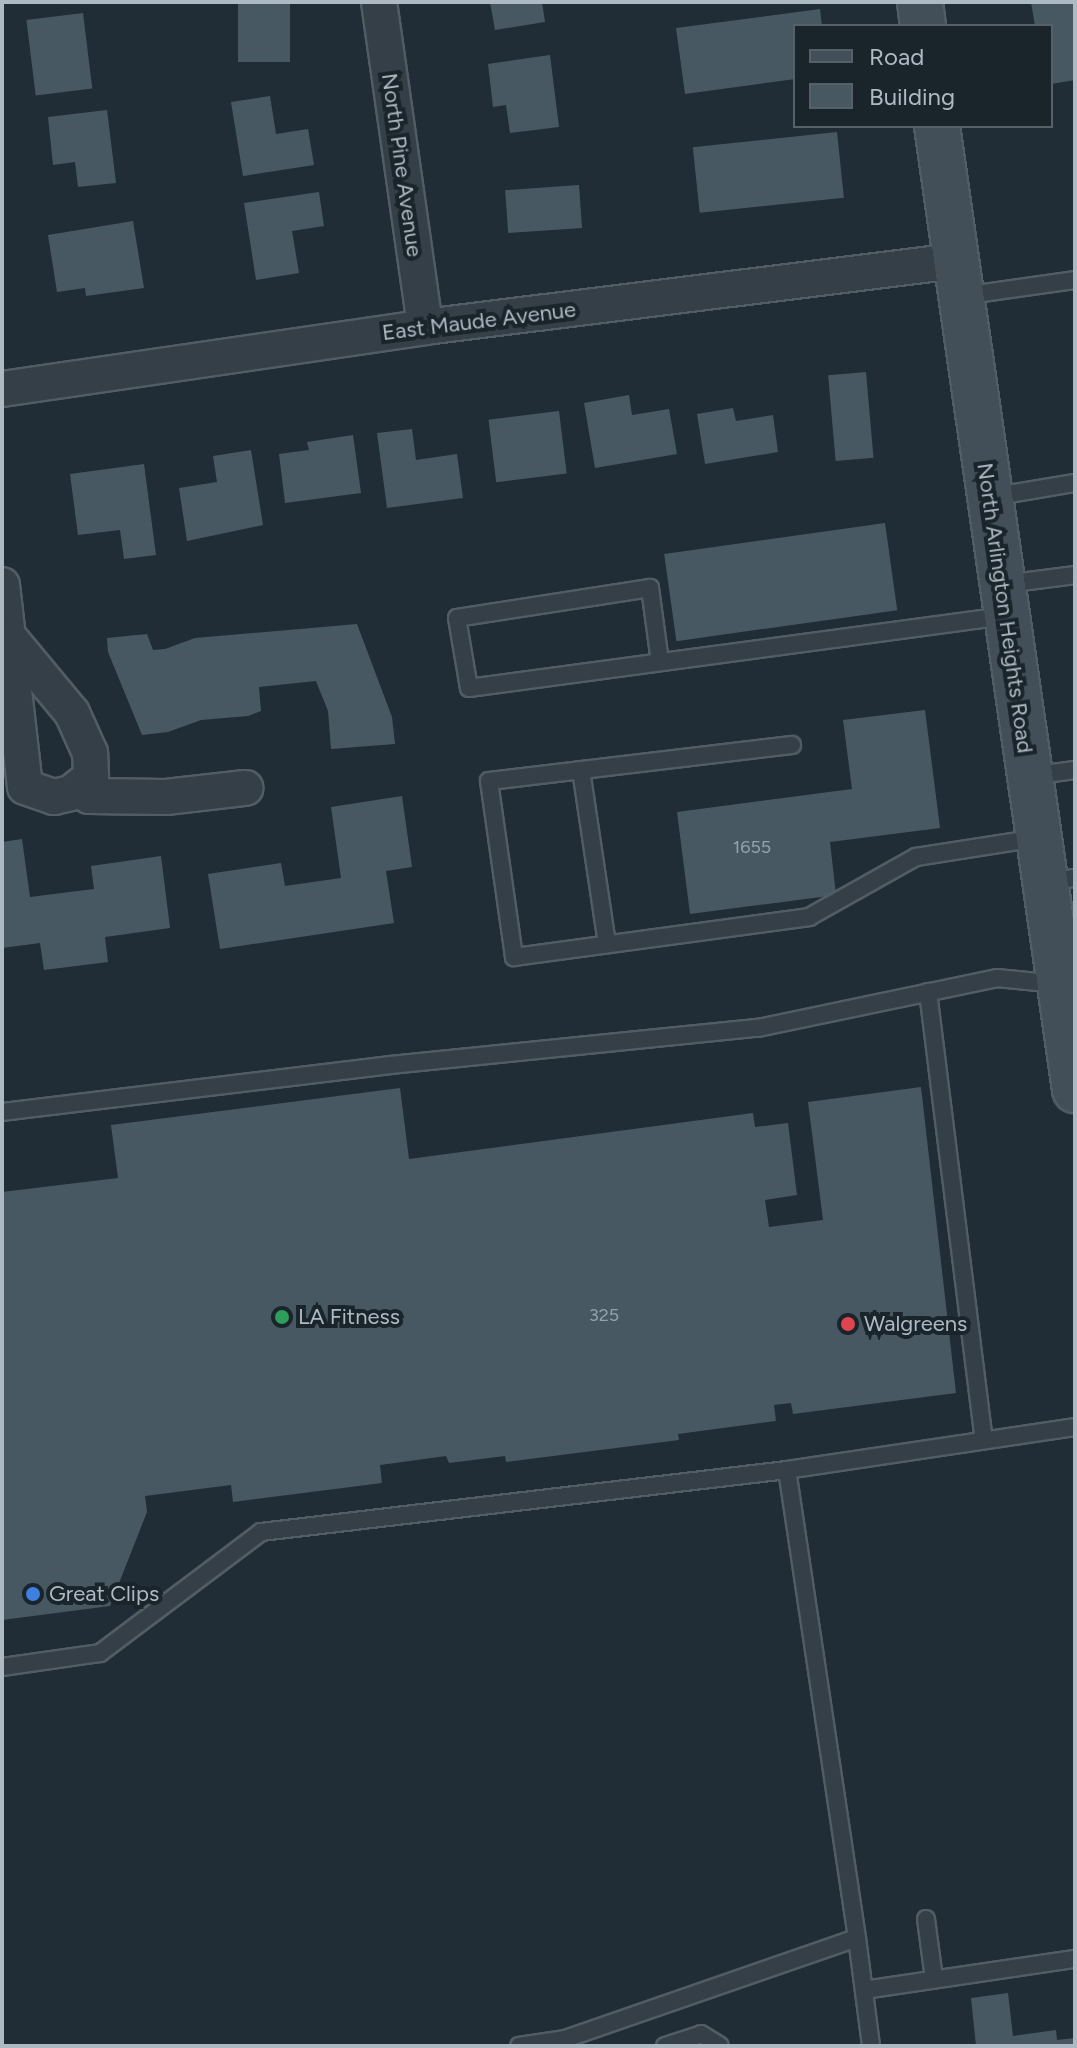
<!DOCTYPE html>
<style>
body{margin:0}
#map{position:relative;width:1077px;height:2048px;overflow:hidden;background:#202d36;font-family:Figtree,sans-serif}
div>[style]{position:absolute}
.building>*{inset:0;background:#485862;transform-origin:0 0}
.roads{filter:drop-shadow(2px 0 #515d64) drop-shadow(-2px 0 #515d64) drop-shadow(0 2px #515d64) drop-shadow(0 -2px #515d64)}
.service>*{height:16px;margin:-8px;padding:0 8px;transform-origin:8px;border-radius:8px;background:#343f47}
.minor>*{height:34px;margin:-17px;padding:0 17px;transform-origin:17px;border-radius:17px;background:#343f47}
.secondary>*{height:44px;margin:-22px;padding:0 22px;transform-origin:22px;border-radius:22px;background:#424f59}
.dots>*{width:22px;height:22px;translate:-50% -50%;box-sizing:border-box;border:4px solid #19242b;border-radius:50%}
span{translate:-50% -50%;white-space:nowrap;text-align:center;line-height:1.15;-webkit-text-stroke:8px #19242b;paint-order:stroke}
.number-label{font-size:18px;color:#94a2ab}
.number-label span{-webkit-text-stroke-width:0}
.street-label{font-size:22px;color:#aebac3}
.poi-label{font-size:22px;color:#aebac3}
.left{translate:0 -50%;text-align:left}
.frame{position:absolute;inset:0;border:4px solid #aebac3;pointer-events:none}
.legend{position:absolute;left:793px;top:24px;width:260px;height:104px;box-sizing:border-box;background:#19242b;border:2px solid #556068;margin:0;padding:10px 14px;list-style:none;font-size:24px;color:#aebac3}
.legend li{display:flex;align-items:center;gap:16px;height:40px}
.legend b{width:40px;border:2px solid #556068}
</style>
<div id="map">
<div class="building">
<div style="left:238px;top:2px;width:52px;height:60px"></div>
<div style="clip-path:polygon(490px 2px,542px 2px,545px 22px,495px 30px)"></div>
<div style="clip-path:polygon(1031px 2px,1075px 2px,1075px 80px,1051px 84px,1051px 26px,1035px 26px)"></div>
<div style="clip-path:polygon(820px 9px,822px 26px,795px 26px,795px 79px,685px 94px,676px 28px)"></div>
<div style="left:83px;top:13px;width:76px;height:57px;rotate:83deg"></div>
<div style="clip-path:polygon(550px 55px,559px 127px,510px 133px,506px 105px,493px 107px,488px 64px)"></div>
<div style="clip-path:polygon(270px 96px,276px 134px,308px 129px,314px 165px,243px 176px,231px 102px)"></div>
<div style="clip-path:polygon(107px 110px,116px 183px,78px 187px,75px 162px,53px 165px,48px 117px)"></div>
<div style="left:837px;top:132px;width:66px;height:145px;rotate:84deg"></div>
<div style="left:579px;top:185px;width:43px;height:74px;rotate:86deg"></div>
<div style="clip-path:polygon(319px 192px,324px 226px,292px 231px,299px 273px,256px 280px,244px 203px)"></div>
<div style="clip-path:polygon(133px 221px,144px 288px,86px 296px,85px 288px,57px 292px,48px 235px)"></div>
<div style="left:866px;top:372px;width:86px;height:38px;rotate:85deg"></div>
<div style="clip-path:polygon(629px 395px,632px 415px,669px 409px,677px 454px,595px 468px,584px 403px)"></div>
<div style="clip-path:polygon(733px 408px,736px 421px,773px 415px,778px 452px,705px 464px,697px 414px)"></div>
<div style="left:559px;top:411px;width:63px;height:71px;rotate:83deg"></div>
<div style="clip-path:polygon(412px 429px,416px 460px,457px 454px,463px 498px,387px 508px,377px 433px)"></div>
<div style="clip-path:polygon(353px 435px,361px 493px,285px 503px,279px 454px,309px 450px,307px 442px)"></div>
<div style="clip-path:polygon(251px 450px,263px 525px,187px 541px,179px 488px,217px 482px,213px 456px)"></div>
<div style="clip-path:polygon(144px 464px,156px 555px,124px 559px,120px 530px,78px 535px,70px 474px)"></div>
<div style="left:885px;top:523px;width:88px;height:223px;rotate:82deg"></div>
<div style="clip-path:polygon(357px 624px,392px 717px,395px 744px,331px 749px,328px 711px,316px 681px,259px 687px,261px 711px,248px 716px,201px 720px,168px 732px,142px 735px,108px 652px,107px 638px,147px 634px,153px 650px,165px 649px,195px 638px)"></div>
<div style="clip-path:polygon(925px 710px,940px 828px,830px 842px,836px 895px,690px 914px,677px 812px,852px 789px,843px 720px)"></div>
<div style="clip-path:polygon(402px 796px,412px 867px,386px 871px,394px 923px,220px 949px,208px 874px,281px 863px,285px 886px,341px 878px,331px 807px)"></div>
<div style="clip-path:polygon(22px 839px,30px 897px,94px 889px,91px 866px,161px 856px,170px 928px,105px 937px,108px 962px,44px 970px,40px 943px,2px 948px,2px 842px)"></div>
<div style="clip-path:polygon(921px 1087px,956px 1393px,793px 1414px,791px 1403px,774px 1405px,776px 1421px,678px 1434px,679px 1440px,506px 1462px,505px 1456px,449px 1463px,446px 1456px,380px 1465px,382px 1483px,233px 1502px,231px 1485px,145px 1496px,147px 1512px,110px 1606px,2px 1620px,2px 1192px,118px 1178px,111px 1125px,400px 1088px,409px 1159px,753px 1113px,755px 1127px,788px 1123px,797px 1195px,765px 1200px,769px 1227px,823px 1220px,808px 1102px)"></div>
<div style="clip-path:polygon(1008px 1993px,1013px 2036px,1056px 2030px,1057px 2040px,1075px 2038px,1075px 2046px,976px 2046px,971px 1998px)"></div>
</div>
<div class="roads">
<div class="service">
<div style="left:962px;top:296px;width:114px;rotate:-8.1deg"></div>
<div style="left:991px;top:497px;width:85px;rotate:-9.5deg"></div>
<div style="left:1005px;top:584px;width:71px;rotate:-7.3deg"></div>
<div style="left:660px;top:662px;width:75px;rotate:-97.7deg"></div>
<div style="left:650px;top:588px;width:195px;rotate:171.2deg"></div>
<div style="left:457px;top:618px;width:71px;rotate:80.3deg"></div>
<div style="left:469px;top:688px;width:540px;rotate:-7.66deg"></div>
<div style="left:792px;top:745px;width:305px;rotate:173.2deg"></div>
<div style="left:489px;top:781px;width:178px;rotate:81.9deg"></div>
<div style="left:514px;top:957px;width:298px;rotate:-7.7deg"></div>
<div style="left:809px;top:917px;width:123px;rotate:-29.3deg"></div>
<div style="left:916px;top:857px;width:122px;rotate:-8.9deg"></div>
<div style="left:581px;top:770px;width:176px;rotate:81.5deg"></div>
<div style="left:1031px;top:776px;width:44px;rotate:-7.8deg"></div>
<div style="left:1045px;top:882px;width:30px;rotate:-8deg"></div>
<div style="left:928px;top:992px;width:451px;rotate:82.9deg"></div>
<div style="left:2px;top:1112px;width:392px;rotate:-6.9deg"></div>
<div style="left:391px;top:1065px;width:369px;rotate:-5.8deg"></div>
<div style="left:758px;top:1028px;width:244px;rotate:-11.8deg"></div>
<div style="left:997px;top:978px;width:61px;rotate:5.6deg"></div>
<div style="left:2px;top:1667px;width:99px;rotate:-8.1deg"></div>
<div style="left:100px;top:1653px;width:201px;rotate:-36.9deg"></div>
<div style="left:261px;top:1532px;width:530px;rotate:-6.72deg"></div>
<div style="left:787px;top:1470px;width:291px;rotate:-8.5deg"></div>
<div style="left:926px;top:1919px;width:61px;rotate:82.4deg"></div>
<div style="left:857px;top:1938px;width:109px;rotate:82.6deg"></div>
<div style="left:864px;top:1990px;width:213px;rotate:-8.4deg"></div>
<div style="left:519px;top:2046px;width:47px;rotate:-8.7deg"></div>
<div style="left:565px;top:2039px;width:309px;rotate:-19.1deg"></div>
<div style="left:857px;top:1938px;width:473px;rotate:-98.5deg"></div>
<div style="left:665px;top:2046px;width:38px;rotate:-18deg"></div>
<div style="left:701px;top:2034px;width:22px;rotate:32deg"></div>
</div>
<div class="minor">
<div style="left:379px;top:2px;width:328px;rotate:81.9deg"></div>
<div style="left:2px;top:389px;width:428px;rotate:-8.3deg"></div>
<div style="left:425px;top:327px;width:535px;rotate:-7.09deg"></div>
<div style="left:2px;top:585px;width:203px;rotate:83.5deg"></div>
<div style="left:25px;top:787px;width:31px;rotate:19deg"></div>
<div style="left:54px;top:797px;width:17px;rotate:-13deg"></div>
<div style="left:71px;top:793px;width:26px;rotate:-39deg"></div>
<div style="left:91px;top:777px;width:24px;rotate:-92deg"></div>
<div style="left:90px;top:753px;width:44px;rotate:-114.2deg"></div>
<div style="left:72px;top:713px;width:100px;rotate:-129.7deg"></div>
<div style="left:80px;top:786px;width:13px;rotate:48deg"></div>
<div style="left:89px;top:796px;width:77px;rotate:0.7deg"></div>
<div style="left:166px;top:797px;width:80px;rotate:-6.5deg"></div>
</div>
<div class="secondary">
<div style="left:920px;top:2px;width:24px;rotate:83deg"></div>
<div style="left:937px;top:126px;width:974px;rotate:81.85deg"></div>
</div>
</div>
<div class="dots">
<div style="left:282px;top:1317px;background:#2e9e5b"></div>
<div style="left:848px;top:1324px;background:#e0444e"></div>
<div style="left:33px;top:1594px;background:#3f7fe0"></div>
</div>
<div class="number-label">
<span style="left:752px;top:847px">1655</span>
<span style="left:604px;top:1315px">325</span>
</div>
<div class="street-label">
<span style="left:402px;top:165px;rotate:82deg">North Pine Avenue</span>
<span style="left:479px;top:321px;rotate:-7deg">East Maude Avenue</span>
<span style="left:1005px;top:608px;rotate:82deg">North Arlington Heights Road</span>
</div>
<div class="poi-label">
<span class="left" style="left:298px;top:1317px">LA Fitness</span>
<span class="left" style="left:864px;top:1324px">Walgreens</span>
<span class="left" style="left:49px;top:1594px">Great Clips</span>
</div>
<div class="frame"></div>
<ul class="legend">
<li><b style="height:10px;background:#424f59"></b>Road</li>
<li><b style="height:22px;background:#485862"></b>Building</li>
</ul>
</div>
